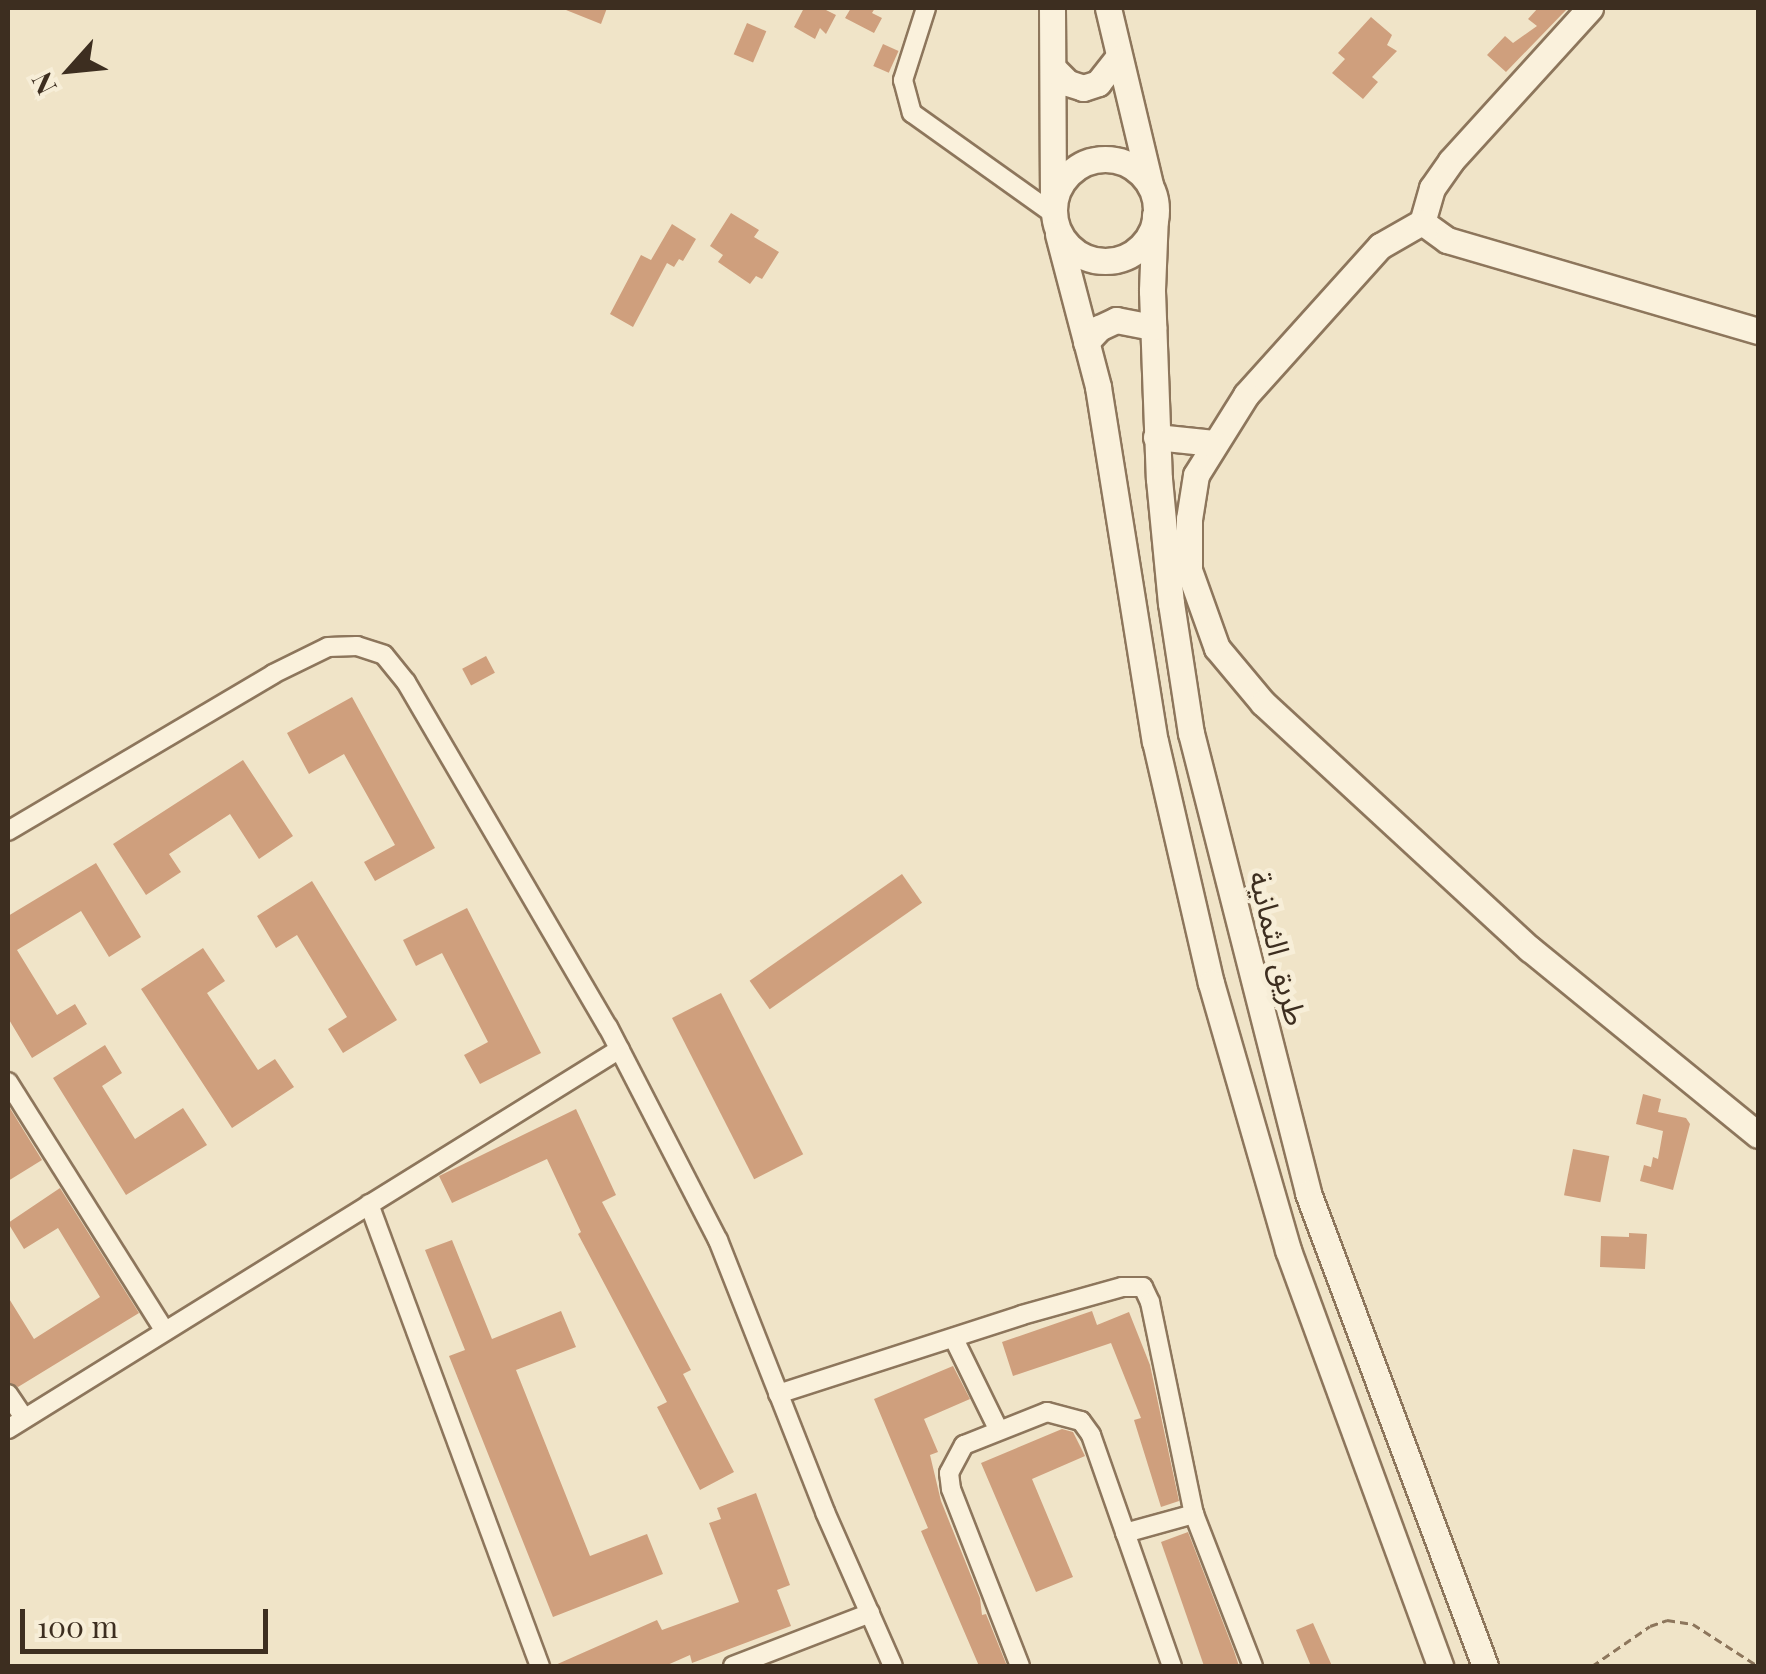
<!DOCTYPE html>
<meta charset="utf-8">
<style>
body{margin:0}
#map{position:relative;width:1766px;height:1674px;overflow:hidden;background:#f0e4c8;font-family:"Playfair Display","Noto Sans Arabic",serif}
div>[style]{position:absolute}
.building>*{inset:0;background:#cf9f7d;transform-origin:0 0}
.path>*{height:2.5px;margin-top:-1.25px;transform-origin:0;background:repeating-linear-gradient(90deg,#8d765c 0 8px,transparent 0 13px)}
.roads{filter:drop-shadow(2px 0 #8d765c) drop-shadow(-2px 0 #8d765c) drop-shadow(0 2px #8d765c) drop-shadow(0 -2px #8d765c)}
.street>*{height:18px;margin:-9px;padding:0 9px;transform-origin:9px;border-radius:9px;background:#faf1dc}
.secondary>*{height:25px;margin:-12.5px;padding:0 12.5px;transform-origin:12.5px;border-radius:12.5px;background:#faf1dc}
.secondary>.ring{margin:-12.5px;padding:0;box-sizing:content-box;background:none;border:25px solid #faf1dc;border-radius:50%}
span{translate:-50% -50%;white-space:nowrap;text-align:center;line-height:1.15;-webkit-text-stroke:10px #f7eed8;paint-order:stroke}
.street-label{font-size:30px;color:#3d2e20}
.frame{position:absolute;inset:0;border:10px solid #3d2e20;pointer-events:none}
.north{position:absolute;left:20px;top:20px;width:100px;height:100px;-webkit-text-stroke:8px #f7eed8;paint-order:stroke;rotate:243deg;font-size:28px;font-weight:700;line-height:40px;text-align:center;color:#3d2e20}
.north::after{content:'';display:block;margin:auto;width:35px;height:45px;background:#3d2e20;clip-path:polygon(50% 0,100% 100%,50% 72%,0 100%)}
.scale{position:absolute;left:20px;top:1609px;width:248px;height:45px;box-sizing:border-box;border:5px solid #3d2e20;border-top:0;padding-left:12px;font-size:30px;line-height:35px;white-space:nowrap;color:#3d2e20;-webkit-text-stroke:8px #f7eed8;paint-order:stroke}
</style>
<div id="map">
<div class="building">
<div style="clip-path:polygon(561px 8px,607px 8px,601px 24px)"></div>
<div style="clip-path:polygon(804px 8px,822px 8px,836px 15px,826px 34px,820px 28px,815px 39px,794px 27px)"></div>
<div style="clip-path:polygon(851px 8px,875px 8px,872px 13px,882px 18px,874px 33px,845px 18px)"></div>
<div style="clip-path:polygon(1538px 8px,1568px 8px,1506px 72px,1487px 55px,1505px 36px,1513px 43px,1537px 26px,1528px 19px)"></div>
<div style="clip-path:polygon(1371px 17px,1392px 35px,1387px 45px,1397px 51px,1372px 77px,1378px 82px,1363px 99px,1332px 73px,1345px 59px,1338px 53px)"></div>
<div style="left:747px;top:23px;width:21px;height:34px;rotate:23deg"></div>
<div style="left:883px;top:44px;width:17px;height:24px;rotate:24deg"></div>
<div style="clip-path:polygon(731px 213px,759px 230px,754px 237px,779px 252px,762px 279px,756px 276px,750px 284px,718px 262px,723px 255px,710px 246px)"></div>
<div style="clip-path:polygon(672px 224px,696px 239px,683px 261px,679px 259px,674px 267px,667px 263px,633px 327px,610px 314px,641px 255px,651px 260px)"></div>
<div style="left:486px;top:656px;width:19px;height:27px;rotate:62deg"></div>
<div style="clip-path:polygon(352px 697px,435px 848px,375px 881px,364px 862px,395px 845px,344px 754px,309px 774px,287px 733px)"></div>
<div style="clip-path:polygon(243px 760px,293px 836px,259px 859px,230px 814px,169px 854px,181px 872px,146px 895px,113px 844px)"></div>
<div style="clip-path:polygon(96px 863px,141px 937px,109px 957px,81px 911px,17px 950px,57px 1015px,75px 1004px,87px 1024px,32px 1058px,8px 1018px,8px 916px)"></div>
<div style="left:902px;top:874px;width:35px;height:186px;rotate:55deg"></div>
<div style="clip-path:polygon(312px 881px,397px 1020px,343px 1053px,328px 1029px,347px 1017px,297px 935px,276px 948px,257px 916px)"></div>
<div style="clip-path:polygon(467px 908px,541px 1053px,480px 1084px,464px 1055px,488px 1042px,442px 953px,416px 966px,403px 940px)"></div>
<div style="clip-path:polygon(203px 948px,225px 981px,207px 993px,258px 1070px,275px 1059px,294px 1087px,232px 1128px,141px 989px)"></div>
<div style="left:721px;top:993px;width:181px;height:55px;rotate:63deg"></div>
<div style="clip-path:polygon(105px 1045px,122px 1073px,102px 1086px,135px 1139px,183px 1108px,207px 1145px,126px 1195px,53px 1078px)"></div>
<div style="clip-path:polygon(1643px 1094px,1661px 1099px,1658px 1112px,1686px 1118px,1690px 1124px,1673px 1190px,1640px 1181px,1644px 1165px,1651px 1167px,1653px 1157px,1658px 1159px,1663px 1131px,1636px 1124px)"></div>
<div style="clip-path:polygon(8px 1105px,42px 1160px,8px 1181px)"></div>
<div style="clip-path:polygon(576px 1109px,616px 1195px,602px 1202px,691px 1370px,683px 1374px,734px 1472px,700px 1490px,657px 1407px,667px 1402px,578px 1234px,581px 1232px,547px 1159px,452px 1203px,439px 1176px)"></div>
<div style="left:1573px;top:1149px;width:37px;height:47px;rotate:11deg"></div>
<div style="clip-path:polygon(60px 1188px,139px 1313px,18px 1387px,8px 1382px,8px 1297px,34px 1339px,100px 1297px,58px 1228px,24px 1249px,8px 1223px)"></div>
<div style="clip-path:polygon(1629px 1233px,1647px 1234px,1645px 1269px,1600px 1267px,1601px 1236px,1629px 1237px)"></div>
<div style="clip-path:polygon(452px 1240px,492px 1339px,561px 1311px,576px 1347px,516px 1370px,590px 1556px,647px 1534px,663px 1574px,553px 1617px,449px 1356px,465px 1350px,425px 1250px)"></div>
<div style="clip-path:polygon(1092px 1311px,1097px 1325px,1129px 1312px,1150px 1365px,1179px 1501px,1161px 1507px,1134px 1420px,1141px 1418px,1111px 1343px,1013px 1376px,1002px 1342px)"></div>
<div style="clip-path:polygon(953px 1366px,970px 1399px,924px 1419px,938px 1452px,930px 1455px,941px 1501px,980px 1598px,982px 1615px,986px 1614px,1007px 1666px,979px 1666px,921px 1531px,928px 1528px,874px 1399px)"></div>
<div style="clip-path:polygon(1062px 1429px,1073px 1432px,1085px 1456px,1032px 1479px,1073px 1577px,1036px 1592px,981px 1463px)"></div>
<div style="clip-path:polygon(756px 1493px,790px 1585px,777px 1590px,791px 1626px,692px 1663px,690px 1655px,665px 1666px,553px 1666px,657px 1620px,662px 1630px,739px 1602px,709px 1523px,721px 1519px,717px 1508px)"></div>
<div style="clip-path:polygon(1188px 1532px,1234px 1651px,1239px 1666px,1204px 1666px,1161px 1542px)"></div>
<div style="clip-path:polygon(1313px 1623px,1332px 1666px,1311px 1666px,1296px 1630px)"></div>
</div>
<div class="path">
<div style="left:1592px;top:1666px;width:70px;rotate:-34.6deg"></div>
<div style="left:1650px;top:1626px;width:18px;rotate:-19deg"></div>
<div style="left:1667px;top:1620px;width:26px;rotate:9deg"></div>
<div style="left:1693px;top:1624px;width:77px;rotate:32.9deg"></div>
</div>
<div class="roads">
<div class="street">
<div style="left:926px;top:8px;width:76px;rotate:107.7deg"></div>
<div style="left:903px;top:80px;width:34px;rotate:75deg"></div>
<div style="left:912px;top:113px;width:176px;rotate:35.5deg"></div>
<div style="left:8px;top:831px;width:308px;rotate:-30.6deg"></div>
<div style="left:273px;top:674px;width:61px;rotate:-26.1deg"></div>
<div style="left:328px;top:647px;width:29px;rotate:-2deg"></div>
<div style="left:357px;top:646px;width:28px;rotate:18deg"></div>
<div style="left:384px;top:655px;width:35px;rotate:51deg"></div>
<div style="left:406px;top:682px;width:400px;rotate:59.7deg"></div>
<div style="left:608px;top:1027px;width:240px;rotate:62.7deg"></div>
<div style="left:718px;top:1240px;width:292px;rotate:68.5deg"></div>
<div style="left:825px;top:1512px;width:168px;rotate:66.2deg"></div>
<div style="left:8px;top:1082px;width:294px;rotate:57.8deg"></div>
<div style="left:369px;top:1204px;width:493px;rotate:69.7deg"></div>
<div style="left:954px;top:1339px;width:100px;rotate:63.9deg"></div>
<div style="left:8px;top:1394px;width:29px;rotate:56deg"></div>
<div style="left:778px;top:1394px;width:256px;rotate:-17.9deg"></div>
<div style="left:1022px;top:1315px;width:104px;rotate:-15.6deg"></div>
<div style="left:1122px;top:1287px;width:21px"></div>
<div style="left:1143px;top:1287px;width:17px;rotate:65deg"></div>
<div style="left:1150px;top:1302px;width:217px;rotate:78.3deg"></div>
<div style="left:1194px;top:1514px;width:163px;rotate:68.8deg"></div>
<div style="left:8px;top:1429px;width:720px;rotate:-31.84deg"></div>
<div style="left:1125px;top:1533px;width:72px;rotate:-15.4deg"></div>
<div style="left:733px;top:1666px;width:147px;rotate:-21.1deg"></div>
<div style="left:1020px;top:1666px;width:190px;rotate:-111.3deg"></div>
<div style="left:951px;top:1489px;width:16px;rotate:-97deg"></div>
<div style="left:949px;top:1473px;width:32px;rotate:-62deg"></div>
<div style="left:964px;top:1445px;width:89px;rotate:-21.7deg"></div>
<div style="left:1047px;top:1412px;width:35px;rotate:15deg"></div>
<div style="left:1081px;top:1421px;width:17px;rotate:54deg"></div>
<div style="left:1091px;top:1435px;width:245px;rotate:70.7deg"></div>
</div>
<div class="secondary">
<div style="left:1052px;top:8px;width:189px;rotate:89.7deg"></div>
<div style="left:1108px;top:8px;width:181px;rotate:76.6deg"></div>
<div style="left:1590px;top:8px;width:207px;rotate:132.3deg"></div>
<div style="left:1451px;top:161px;width:33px;rotate:125deg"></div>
<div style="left:1432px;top:188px;width:35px;rotate:106deg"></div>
<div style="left:1422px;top:222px;width:48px;rotate:150.3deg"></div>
<div style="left:1380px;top:246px;width:200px;rotate:132deg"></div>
<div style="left:1246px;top:395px;width:94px;rotate:122deg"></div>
<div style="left:1196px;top:475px;width:45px;rotate:99deg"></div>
<div style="left:1189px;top:519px;width:51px;rotate:90deg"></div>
<div style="left:1189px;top:570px;width:83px;rotate:70.3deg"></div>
<div style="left:1217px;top:648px;width:72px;rotate:50.1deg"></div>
<div style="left:1263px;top:703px;width:363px;rotate:42.7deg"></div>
<div style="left:1530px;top:949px;width:294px;rotate:39.2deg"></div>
<div style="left:1055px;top:70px;width:18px;rotate:45deg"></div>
<div style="left:1068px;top:83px;width:16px;rotate:18deg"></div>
<div style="left:1083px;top:88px;width:16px;rotate:-18deg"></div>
<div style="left:1098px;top:83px;width:31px;rotate:-52deg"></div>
<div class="ring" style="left:1054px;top:159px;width:77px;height:77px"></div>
<div style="left:1155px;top:215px;width:76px;rotate:92.3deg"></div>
<div style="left:1152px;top:291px;width:188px;rotate:87.9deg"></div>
<div style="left:1159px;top:479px;width:125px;rotate:84.5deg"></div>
<div style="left:1171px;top:603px;width:132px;rotate:81.3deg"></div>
<div style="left:1191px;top:733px;width:475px;rotate:75.7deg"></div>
<div style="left:1308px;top:1193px;width:505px;rotate:69.48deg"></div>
<div style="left:1422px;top:222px;width:31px;rotate:36deg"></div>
<div style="left:1447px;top:240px;width:324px;rotate:16.3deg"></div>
<div style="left:1058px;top:234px;width:158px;rotate:75.3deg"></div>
<div style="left:1098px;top:387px;width:359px;rotate:80.9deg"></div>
<div style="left:1155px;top:741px;width:248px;rotate:77deg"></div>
<div style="left:1211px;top:983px;width:278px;rotate:73.9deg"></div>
<div style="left:1288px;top:1250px;width:443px;rotate:69.9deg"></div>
<div style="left:1086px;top:342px;width:19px;rotate:-47deg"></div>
<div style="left:1099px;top:328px;width:19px;rotate:-25deg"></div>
<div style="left:1116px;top:320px;width:38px;rotate:11deg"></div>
<div style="left:1156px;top:437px;width:58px;rotate:5.9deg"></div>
</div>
</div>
<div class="street-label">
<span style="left:1279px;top:948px;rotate:76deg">طريق الثمانية</span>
</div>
<div class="frame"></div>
<div class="north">N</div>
<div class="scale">100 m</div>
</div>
